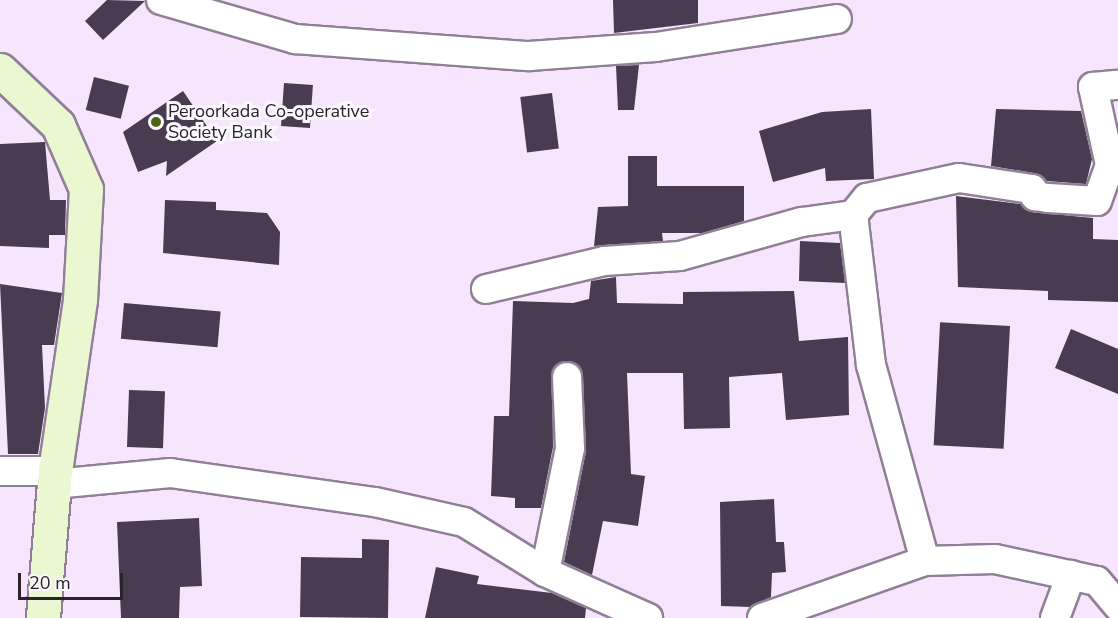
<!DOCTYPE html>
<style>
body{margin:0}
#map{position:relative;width:1118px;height:618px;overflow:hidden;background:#f6e5fd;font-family:"Nunito Sans",sans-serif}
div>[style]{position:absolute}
.building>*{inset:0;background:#4a3c50;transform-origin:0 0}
.roads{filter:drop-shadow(2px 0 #908096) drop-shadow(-2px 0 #908096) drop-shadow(0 2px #908096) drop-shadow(0 -2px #908096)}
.street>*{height:28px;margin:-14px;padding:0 14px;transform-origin:14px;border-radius:14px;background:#fff}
.secondary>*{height:33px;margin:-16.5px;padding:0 16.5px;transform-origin:16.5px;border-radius:16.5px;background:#eaf7d1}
.dots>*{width:16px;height:16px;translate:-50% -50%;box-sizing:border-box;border:3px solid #fbf8fd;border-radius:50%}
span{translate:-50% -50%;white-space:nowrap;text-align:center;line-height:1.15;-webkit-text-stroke:6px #fbf8fd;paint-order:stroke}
.poi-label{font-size:18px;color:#2a232c}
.left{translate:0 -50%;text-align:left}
.scale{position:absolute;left:18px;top:573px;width:105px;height:27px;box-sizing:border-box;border:3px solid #2a232c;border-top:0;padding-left:8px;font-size:18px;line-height:21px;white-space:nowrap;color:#2a232c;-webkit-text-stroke:4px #fbf8fd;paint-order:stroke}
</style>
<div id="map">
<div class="building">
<div style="clip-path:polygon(107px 0,145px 1px,103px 40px,85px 21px)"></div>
<div style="clip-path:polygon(613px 0,698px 0,698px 23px,614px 33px)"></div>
<div style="clip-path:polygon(639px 65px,634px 110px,618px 110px,616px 66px)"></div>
<div style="left:94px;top:77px;width:36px;height:34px;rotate:14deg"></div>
<div style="left:284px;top:83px;width:29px;height:43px;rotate:4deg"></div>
<div style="clip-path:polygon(183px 91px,217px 141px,166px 176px,167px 161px,138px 172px,123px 132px)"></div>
<div style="left:552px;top:93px;width:56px;height:32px;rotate:83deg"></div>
<div style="clip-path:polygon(871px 109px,874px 179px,826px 181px,825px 168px,773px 182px,759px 131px,822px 112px)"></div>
<div style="clip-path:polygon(996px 109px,1081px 111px,1092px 159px,1086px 184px,1046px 181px,1034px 173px,991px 166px)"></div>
<div style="clip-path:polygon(45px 142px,50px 200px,66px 200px,65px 235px,49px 235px,49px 248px,0 246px,0 144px)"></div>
<div style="clip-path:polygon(628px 156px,657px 156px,657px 186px,744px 186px,744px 221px,703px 233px,662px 233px,663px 241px,594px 246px,598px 207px,628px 206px)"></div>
<div style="clip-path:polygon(956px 196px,1021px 204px,1032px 212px,1093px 218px,1093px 239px,1118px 240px,1118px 302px,1048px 300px,1048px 291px,958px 287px)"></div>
<div style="clip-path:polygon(165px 200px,216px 202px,216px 210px,267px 213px,280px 232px,279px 265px,163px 253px)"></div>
<div style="clip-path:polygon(800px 241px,840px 243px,845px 283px,799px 281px)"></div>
<div style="clip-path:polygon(616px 277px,617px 303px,683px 304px,683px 292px,794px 291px,799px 341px,848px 337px,849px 415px,786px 420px,782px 373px,729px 377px,730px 428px,684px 429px,683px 373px,627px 373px,631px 474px,645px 476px,638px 526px,603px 521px,592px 575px,564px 562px,586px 451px,581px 369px,566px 361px,552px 370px,553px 447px,541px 508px,515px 508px,515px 498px,491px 496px,494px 416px,509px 416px,513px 301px,573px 303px,589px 299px,591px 281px)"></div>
<div style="clip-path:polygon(0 284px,62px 293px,54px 345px,42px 345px,45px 408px,38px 454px,8px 454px)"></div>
<div style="left:124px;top:303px;width:97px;height:36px;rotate:5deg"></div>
<div style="left:1010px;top:326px;width:123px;height:70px;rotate:93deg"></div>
<div style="clip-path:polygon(1071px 329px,1118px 349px,1118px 394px,1055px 368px)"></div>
<div style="left:129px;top:390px;width:36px;height:57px;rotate:2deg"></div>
<div style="clip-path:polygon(774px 499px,776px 542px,784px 542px,786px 572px,772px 573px,771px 597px,750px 607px,721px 606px,720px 502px)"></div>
<div style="clip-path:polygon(199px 518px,202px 586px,180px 587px,179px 618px,121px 618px,117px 522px)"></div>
<div style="clip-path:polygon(362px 539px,389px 540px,388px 618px,300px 617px,301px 557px,362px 558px)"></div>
<div style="clip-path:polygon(436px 567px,479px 576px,477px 584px,552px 593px,586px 608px,585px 618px,425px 618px)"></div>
</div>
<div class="roads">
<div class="street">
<div style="left:161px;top:0;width:140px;rotate:16.2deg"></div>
<div style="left:295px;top:39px;width:235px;rotate:4.2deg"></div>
<div style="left:529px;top:56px;width:127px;rotate:-4.1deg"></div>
<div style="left:656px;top:47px;width:183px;rotate:-8.8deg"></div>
<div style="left:486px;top:289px;width:121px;rotate:-13.3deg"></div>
<div style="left:604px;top:261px;width:76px;rotate:-3.8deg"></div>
<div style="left:680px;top:256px;width:127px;rotate:-15.6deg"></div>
<div style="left:802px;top:222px;width:51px;rotate:-7.8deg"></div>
<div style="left:0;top:471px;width:55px"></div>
<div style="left:54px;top:484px;width:117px;rotate:-5.4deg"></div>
<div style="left:170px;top:473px;width:207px;rotate:8.1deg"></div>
<div style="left:375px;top:502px;width:91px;rotate:12.7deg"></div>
<div style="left:464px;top:522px;width:95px;rotate:31.7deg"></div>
<div style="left:545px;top:572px;width:113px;rotate:24.1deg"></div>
<div style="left:925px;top:561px;width:203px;rotate:-105.4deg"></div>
<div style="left:871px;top:365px;width:151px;rotate:-96.8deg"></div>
<div style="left:853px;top:215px;width:22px;rotate:-51deg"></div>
<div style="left:867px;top:198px;width:94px;rotate:-12.3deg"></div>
<div style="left:959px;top:178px;width:74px;rotate:8.6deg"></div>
<div style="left:1032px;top:189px;width:8px;rotate:67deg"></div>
<div style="left:1035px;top:196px;width:13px;rotate:9deg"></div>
<div style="left:1048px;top:198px;width:49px;rotate:3.5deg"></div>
<div style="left:1097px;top:201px;width:38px;rotate:-70deg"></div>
<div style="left:1110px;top:165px;width:80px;rotate:-102.3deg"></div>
<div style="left:1093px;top:87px;width:25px;rotate:-5deg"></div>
<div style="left:545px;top:572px;width:126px;rotate:-78.6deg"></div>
<div style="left:570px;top:448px;width:71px;rotate:-92.4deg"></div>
<div style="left:762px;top:618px;width:173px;rotate:-19.3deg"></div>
<div style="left:925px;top:561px;width:70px;rotate:-1.6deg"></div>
<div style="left:995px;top:559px;width:104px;rotate:12.2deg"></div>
<div style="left:1097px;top:581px;width:33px;rotate:50deg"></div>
<div style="left:1055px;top:618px;width:46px;rotate:-69.6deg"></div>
</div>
<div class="secondary">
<div style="left:0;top:70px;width:80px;rotate:43.5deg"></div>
<div style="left:58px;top:125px;width:70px;rotate:66.4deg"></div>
<div style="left:86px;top:189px;width:111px;rotate:93.1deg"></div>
<div style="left:80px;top:300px;width:173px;rotate:98.3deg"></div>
<div style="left:55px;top:471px;width:147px;rotate:94.7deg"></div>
</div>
</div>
<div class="dots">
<div style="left:156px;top:122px;background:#4c6514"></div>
</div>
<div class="poi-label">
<span class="left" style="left:168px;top:122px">Peroorkada Co-operative<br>Society Bank</span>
</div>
<div class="scale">20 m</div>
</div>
